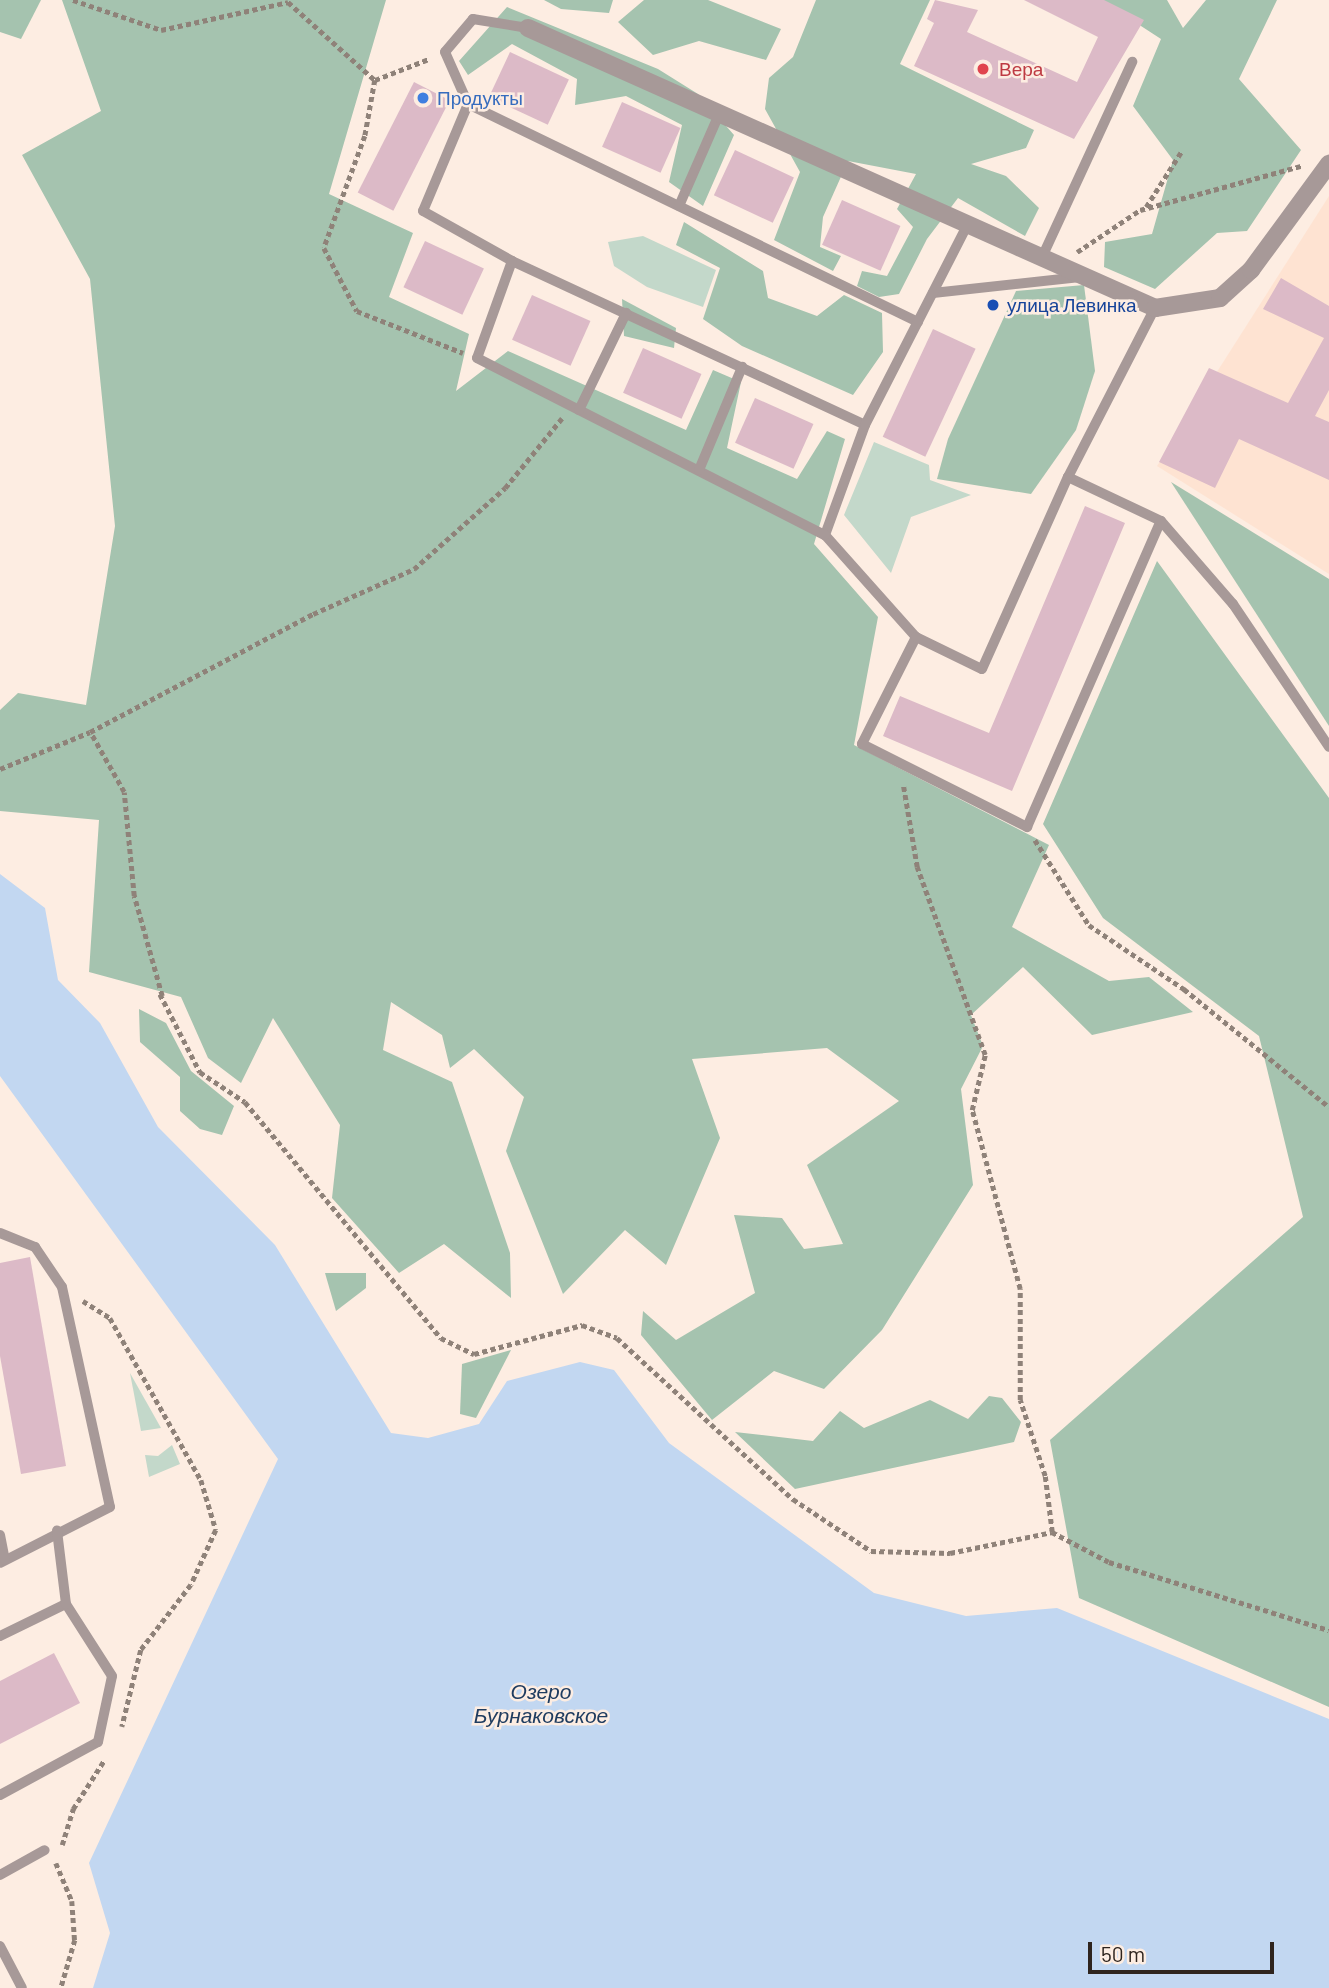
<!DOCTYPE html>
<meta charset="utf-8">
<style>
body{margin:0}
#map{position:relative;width:1329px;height:1988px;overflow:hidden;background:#fdede2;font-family:Barlow,sans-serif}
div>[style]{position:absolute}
.built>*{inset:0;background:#fee3d2}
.green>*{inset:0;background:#c3d8ca}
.forest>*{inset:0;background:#a5c3af}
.water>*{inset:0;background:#c2d7f1}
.building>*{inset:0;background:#dcbac7;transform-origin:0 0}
.path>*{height:4.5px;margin-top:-2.25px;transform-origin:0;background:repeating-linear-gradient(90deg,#8f8279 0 5px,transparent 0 8.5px)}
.lane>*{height:10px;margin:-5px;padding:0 5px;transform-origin:5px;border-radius:5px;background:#a79998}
.street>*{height:18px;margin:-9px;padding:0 9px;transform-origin:9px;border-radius:9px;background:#a79998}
.dots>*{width:19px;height:19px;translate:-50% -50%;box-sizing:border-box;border:4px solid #fdede2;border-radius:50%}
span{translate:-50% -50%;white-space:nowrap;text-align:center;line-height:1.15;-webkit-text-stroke:5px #fdede2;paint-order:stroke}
.health-label{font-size:19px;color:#be3a42}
.left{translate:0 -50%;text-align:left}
.shop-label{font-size:19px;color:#366cbe}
.transit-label{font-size:19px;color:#164399}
.water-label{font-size:21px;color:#1f3c60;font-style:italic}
.scale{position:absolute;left:1088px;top:1942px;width:186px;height:32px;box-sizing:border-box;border:4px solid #2e241e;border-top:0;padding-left:9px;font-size:21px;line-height:24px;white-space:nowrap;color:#2e241e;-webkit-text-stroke:5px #fdede2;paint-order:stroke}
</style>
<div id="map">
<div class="built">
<div style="clip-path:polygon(1329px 196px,1329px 574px,1157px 466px)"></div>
</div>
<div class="green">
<div style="clip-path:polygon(643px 236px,716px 270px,703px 307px,647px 287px,614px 266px,608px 242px)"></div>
<div style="clip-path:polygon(874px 442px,929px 465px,930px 480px,971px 495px,911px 517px,891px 573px,844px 515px)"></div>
<div style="clip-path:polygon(130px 1373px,161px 1428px,141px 1431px)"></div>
<div style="clip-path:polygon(172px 1445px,180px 1464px,149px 1477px,145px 1455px,158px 1456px)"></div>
</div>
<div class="forest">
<div style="clip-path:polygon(0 0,41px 0,21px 39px,0 32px)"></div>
<div style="clip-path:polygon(62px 0,386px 0,329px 194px,413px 233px,389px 297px,469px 334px,456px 391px,508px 351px,686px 430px,713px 370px,741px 382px,727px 448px,797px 479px,827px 431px,845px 439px,814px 544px,878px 617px,854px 745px,1049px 845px,1012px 927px,1109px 981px,1149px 977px,1193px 1012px,1092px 1035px,1023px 967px,971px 1015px,983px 1046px,961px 1089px,973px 1185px,882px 1330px,824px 1389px,774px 1371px,712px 1420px,641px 1335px,643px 1311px,676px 1340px,755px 1293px,734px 1215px,782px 1218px,804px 1249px,843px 1244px,807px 1165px,899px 1101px,827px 1048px,692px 1059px,720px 1138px,666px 1265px,625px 1230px,563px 1294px,506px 1151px,524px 1097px,474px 1049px,450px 1068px,442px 1035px,391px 1002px,383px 1050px,452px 1082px,510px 1253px,511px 1298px,444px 1244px,399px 1273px,332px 1198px,340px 1125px,273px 1018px,241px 1083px,208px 1058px,181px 997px,89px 972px,99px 820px,0 811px,0 710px,18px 693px,86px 705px,115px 526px,90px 279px,22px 155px,101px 111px)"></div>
<div style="clip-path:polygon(544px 0,613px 0,609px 13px,561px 9px)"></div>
<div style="clip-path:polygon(644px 0,708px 0,781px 29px,766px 60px,699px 41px,653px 55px,618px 22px)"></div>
<div style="clip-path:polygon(816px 0,930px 0,900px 64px,1034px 130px,1026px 148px,971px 164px,1006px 176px,1039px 208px,1025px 236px,958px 198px,927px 239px,899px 294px,879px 297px,857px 286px,862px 271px,887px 276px,913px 227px,897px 209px,916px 174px,848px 161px,823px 217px,820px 247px,841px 256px,833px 271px,774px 240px,800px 172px,765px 109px,769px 78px,793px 57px)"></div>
<div style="clip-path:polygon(1101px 0,1167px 0,1183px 28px,1206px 0,1277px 0,1239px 79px,1301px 150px,1247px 231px,1217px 233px,1155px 289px,1104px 267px,1105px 242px,1152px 234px,1173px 160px,1133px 106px,1161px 39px)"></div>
<div style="clip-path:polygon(507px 7px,658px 69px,698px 94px,734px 135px,703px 206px,669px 182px,682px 125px,626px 96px,575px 105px,577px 79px,512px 44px,468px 75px,459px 61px)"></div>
<div style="clip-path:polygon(684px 222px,763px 271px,768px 298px,817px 316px,844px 295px,882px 313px,883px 352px,853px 395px,742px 346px,703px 319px,720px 268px,676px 245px)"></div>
<div style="clip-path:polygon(1084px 285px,1095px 371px,1076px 430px,1031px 494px,937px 479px,948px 439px,1016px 291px)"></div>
<div style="clip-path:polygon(622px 299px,676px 328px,674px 348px,624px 336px)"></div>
<div style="clip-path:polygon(1171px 482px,1329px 579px,1329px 726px)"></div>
<div style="clip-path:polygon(1157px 561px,1329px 798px,1329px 1707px,1079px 1598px,1050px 1440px,1303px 1217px,1259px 1036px,1103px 918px,1043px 824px)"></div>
<div style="clip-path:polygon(139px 1009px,166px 1023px,191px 1071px,234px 1106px,222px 1135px,200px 1129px,180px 1111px,180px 1077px,140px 1042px)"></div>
<div style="clip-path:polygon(325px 1273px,366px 1273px,366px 1288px,336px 1311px)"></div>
<div style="clip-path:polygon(511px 1350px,476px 1418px,460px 1414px,462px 1364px)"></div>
<div style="clip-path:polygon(989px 1396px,1002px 1398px,1021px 1422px,1014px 1442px,795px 1489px,735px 1432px,813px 1441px,840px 1411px,864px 1428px,930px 1400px,968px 1419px)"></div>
</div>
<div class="water">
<div style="clip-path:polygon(0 874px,45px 908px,58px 980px,100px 1023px,158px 1127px,275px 1245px,391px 1433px,428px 1438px,479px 1424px,507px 1381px,580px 1362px,614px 1370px,669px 1443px,874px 1593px,966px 1616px,1057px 1608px,1329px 1719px,1329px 1988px,93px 1988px,110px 1933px,89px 1863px,278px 1459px,0 1076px)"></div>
</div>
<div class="building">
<div style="clip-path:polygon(935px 0,978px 10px,967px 32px,1077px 82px,1098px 37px,1024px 0,1104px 0,1144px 20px,1074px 139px,914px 66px,934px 23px,927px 19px)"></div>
<div style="left:510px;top:52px;width:65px;height:50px;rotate:25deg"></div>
<div style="left:414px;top:82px;width:40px;height:124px;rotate:27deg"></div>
<div style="left:622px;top:102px;width:64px;height:49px;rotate:24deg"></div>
<div style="left:735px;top:150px;width:65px;height:50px;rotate:25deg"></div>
<div style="left:842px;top:200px;width:64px;height:49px;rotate:24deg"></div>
<div style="left:425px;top:241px;width:65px;height:51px;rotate:25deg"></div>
<div style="clip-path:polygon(1281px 278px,1329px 306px,1329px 390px,1315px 416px,1329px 422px,1329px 480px,1239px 439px,1215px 488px,1159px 462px,1209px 368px,1288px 403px,1324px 338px,1263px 309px)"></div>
<div style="left:532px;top:295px;width:64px;height:49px;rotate:24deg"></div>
<div style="left:933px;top:329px;width:47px;height:119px;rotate:25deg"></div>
<div style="left:643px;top:348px;width:64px;height:49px;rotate:24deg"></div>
<div style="left:755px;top:398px;width:64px;height:49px;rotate:24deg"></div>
<div style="clip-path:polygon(1085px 506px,1125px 523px,1012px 791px,883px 736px,900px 696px,989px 733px)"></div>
<div style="clip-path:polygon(30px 1257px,66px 1466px,21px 1474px,0 1356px,0 1263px)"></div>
<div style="clip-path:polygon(54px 1653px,80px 1703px,0 1744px,0 1681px)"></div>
</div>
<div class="path">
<div style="left:73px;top:0;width:93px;rotate:18.8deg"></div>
<div style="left:161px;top:30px;width:130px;rotate:-12.4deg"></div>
<div style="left:288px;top:2px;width:117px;rotate:41.9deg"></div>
<div style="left:375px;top:80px;width:57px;rotate:100.1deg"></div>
<div style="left:365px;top:136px;width:119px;rotate:110.1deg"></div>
<div style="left:324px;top:248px;width:71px;rotate:62.4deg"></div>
<div style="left:357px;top:311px;width:114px;rotate:21.6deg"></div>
<div style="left:375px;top:80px;width:58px;rotate:-21.3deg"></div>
<div style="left:1146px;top:207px;width:65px;rotate:-57.5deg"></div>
<div style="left:1077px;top:252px;width:76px;rotate:-33.7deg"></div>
<div style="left:1140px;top:210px;width:167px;rotate:-15.3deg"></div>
<div style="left:0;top:769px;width:97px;rotate:-22.3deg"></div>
<div style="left:1035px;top:840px;width:101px;rotate:57.6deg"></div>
<div style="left:1089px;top:925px;width:115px;rotate:34deg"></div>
<div style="left:1184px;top:989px;width:187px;rotate:39.1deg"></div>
<div style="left:160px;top:994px;width:88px;rotate:62.9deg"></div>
<div style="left:200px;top:1072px;width:54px;rotate:33.7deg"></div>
<div style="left:245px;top:1102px;width:307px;rotate:50.3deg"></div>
<div style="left:441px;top:1338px;width:37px;rotate:26deg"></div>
<div style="left:474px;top:1354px;width:112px;rotate:-15deg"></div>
<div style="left:582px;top:1325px;width:37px;rotate:20deg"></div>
<div style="left:617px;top:1338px;width:239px;rotate:42.5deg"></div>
<div style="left:793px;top:1499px;width:94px;rotate:33.7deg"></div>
<div style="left:871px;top:1551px;width:79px;rotate:1.5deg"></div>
<div style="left:950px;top:1553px;width:104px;rotate:-11.6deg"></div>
<div style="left:1052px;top:1532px;width:56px;rotate:-97.1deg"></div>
<div style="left:1045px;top:1476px;width:80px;rotate:-108.2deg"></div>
<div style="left:1020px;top:1400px;width:111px;rotate:-90deg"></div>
<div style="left:1020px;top:1289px;width:185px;rotate:-105deg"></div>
<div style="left:972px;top:1110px;width:57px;rotate:-76.7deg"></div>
<div style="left:985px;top:1055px;width:200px;rotate:-109.9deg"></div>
<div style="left:917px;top:867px;width:84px;rotate:-99.6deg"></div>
<div style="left:162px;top:996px;width:104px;rotate:-105.6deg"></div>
<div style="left:134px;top:896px;width:104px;rotate:-95.5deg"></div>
<div style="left:124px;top:792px;width:69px;rotate:-119.5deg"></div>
<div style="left:90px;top:732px;width:252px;rotate:-27.9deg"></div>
<div style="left:313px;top:614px;width:111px;rotate:-24deg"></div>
<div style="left:414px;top:569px;width:122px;rotate:-41.7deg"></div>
<div style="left:505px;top:488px;width:90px;rotate:-50.8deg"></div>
<div style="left:83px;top:1301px;width:32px;rotate:32deg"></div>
<div style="left:110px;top:1318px;width:186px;rotate:60.7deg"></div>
<div style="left:201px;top:1480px;width:52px;rotate:73.3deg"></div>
<div style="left:216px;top:1530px;width:60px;rotate:114.4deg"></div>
<div style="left:191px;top:1585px;width:82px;rotate:127.6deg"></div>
<div style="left:141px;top:1650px;width:79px;rotate:103.9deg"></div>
<div style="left:1052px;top:1532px;width:64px;rotate:27.8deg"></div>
<div style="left:1109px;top:1562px;width:230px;rotate:17.2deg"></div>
<div style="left:62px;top:1845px;width:38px;rotate:-73deg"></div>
<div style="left:73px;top:1809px;width:59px;rotate:-57.4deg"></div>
<div style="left:56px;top:1863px;width:41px;rotate:67.2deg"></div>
<div style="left:72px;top:1901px;width:39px;rotate:86deg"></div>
<div style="left:75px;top:1940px;width:50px;rotate:106.3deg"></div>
</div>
<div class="lane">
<div style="left:528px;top:28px;width:56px;rotate:-170.7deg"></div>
<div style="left:473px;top:19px;width:43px;rotate:130.3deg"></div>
<div style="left:445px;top:52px;width:57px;rotate:66.1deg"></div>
<div style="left:468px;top:104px;width:116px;rotate:112.8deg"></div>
<div style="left:423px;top:211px;width:102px;rotate:29.3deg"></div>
<div style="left:512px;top:261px;width:389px;rotate:24.9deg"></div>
<div style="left:865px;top:425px;width:117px;rotate:110deg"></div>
<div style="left:825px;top:535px;width:137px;rotate:48.3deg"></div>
<div style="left:916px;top:637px;width:120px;rotate:116.8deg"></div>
<div style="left:862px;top:744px;width:185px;rotate:26.7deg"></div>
<div style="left:1027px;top:827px;width:334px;rotate:-66.4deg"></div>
<div style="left:1161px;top:521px;width:103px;rotate:-154.7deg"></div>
<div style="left:1068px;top:477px;width:190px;rotate:-62.8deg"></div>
<div style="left:468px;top:104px;width:500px;rotate:25.85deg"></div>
<div style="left:679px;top:206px;width:103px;rotate:-66.4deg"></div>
<div style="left:1043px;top:255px;width:213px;rotate:-65.2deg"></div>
<div style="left:512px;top:261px;width:103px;rotate:109.8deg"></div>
<div style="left:477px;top:358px;width:390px;rotate:27deg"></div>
<div style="left:933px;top:293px;width:148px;rotate:-6.2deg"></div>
<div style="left:579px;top:410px;width:108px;rotate:-64.1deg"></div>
<div style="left:865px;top:425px;width:228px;rotate:-62.9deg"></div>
<div style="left:699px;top:470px;width:112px;rotate:-67.3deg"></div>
<div style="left:1161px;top:521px;width:110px;rotate:49.1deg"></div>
<div style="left:1233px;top:604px;width:172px;rotate:56.1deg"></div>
<div style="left:916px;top:637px;width:73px;rotate:25.9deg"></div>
<div style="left:982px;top:669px;width:210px;rotate:-65.9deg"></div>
<div style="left:0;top:1233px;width:38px;rotate:22deg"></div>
<div style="left:35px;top:1247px;width:48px;rotate:56deg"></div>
<div style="left:62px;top:1287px;width:225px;rotate:77.7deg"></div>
<div style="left:110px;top:1507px;width:123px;rotate:153deg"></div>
<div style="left:0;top:1535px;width:25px;rotate:79deg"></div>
<div style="left:0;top:1636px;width:73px;rotate:-25.9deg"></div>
<div style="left:0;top:1795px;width:111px;rotate:-28.4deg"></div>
<div style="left:98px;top:1742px;width:67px;rotate:-78deg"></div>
<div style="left:112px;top:1676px;width:85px;rotate:-122.6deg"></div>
<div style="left:66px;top:1604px;width:74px;rotate:-97deg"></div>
<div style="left:0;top:1875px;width:51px;rotate:-29.1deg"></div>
<div style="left:0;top:1946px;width:47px;rotate:62.4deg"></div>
</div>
<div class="street">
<div style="left:528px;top:28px;width:687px;rotate:24.06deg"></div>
<div style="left:1155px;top:308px;width:66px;rotate:-8.7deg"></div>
<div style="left:1220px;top:298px;width:42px;rotate:-42.1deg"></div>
<div style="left:1251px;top:270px;width:132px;rotate:-53.7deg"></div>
</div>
<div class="dots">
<div style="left:983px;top:69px;background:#e0444e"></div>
<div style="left:423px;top:98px;background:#3f7fe0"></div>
<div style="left:993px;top:305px;background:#1a4fb4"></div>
</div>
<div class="health-label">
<span class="left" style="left:999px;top:69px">Вера</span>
</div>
<div class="shop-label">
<span class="left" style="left:437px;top:98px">Продукты</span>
</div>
<div class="transit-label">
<span class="left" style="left:1007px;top:305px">улица Левинка</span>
</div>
<div class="water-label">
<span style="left:541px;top:1703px">Озеро<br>Бурнаковское</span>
</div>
<div class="scale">50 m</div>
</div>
